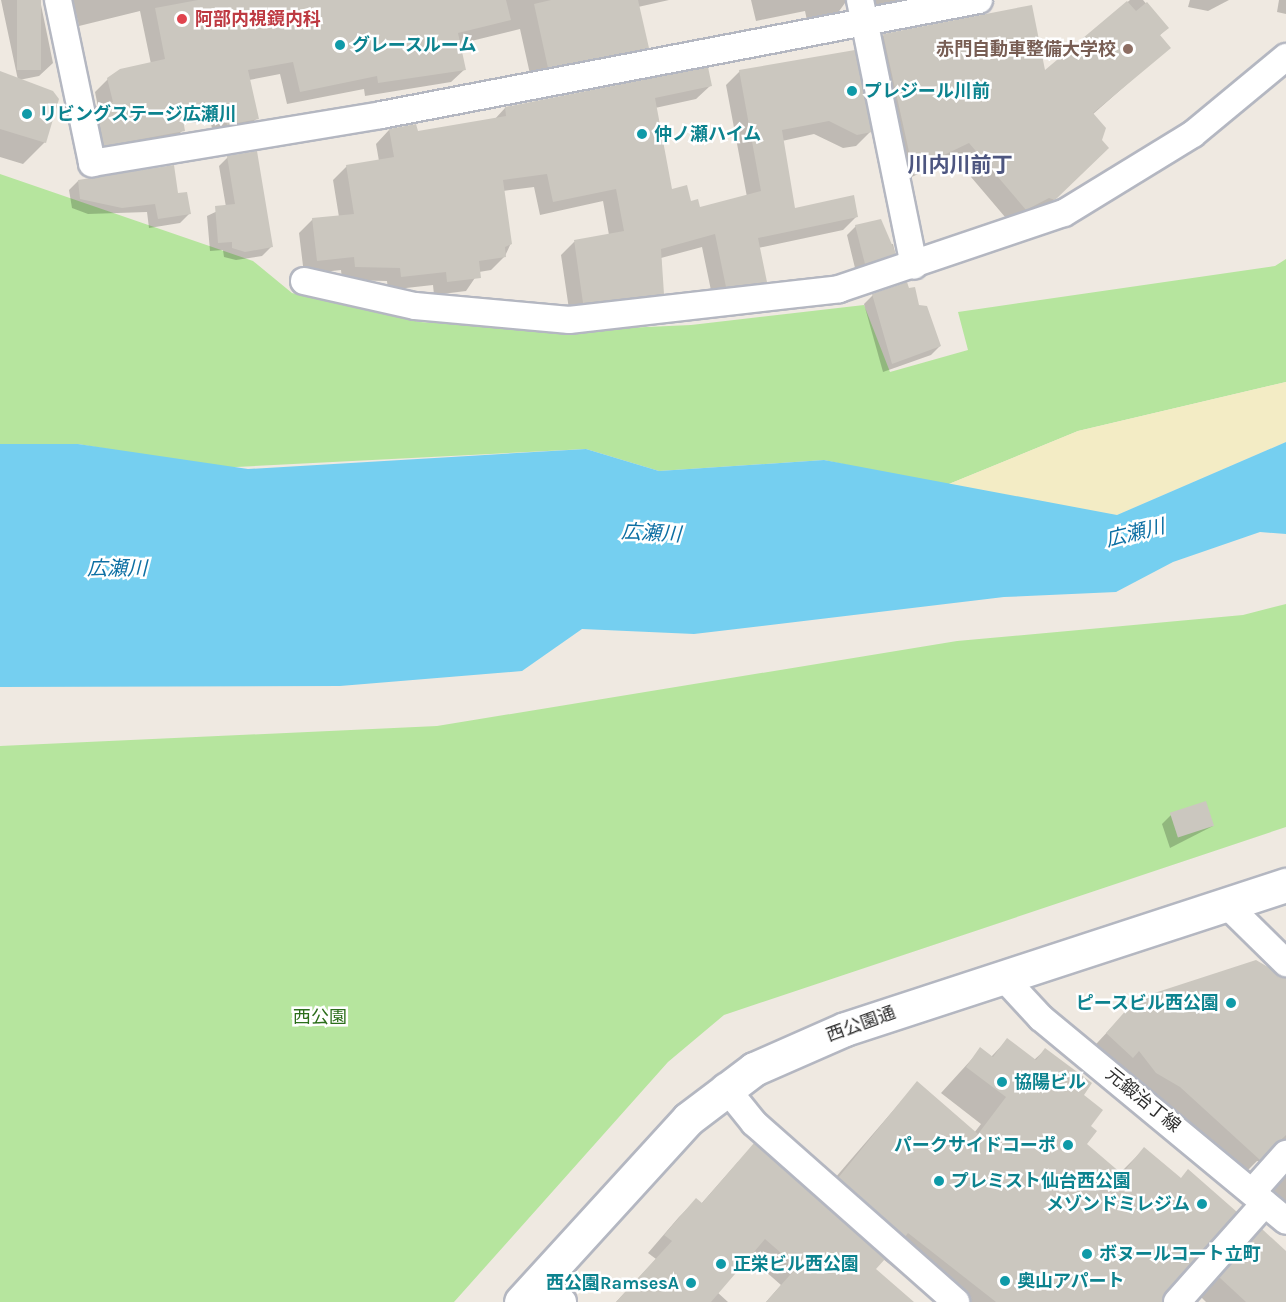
<!DOCTYPE html>
<meta charset="utf-8">
<style>
body{margin:0}
#map{position:relative;width:1286px;height:1302px;overflow:hidden;background:#efe9e1;font-family:Karla,"Noto Sans JP",sans-serif}
div>[style]{position:absolute}
.green>*{inset:0;background:#b6e59e}
.sand>*{inset:0;background:#f3ecc5}
.water>*{inset:0;background:#75cff0}
.shadow>*{inset:0;background:#0003}
.building>*{inset:0;background:#cbc7bf;transform-origin:0 0}
.roads{filter:drop-shadow(2px 0 #b4b7c1) drop-shadow(-2px 0 #b4b7c1) drop-shadow(0 2px #b4b7c1) drop-shadow(0 -2px #b4b7c1)}
.street>*{height:26px;margin:-13px;padding:0 13px;transform-origin:13px;border-radius:13px;background:#fff}
.secondary>*{height:33px;margin:-16.5px;padding:0 16.5px;transform-origin:16.5px;border-radius:16.5px;background:#fff}
.dots>*{width:16px;height:16px;translate:-50% -50%;box-sizing:border-box;border:3px solid #fff;border-radius:50%}
span{translate:-50% -50%;white-space:nowrap;text-align:center;line-height:1.15;-webkit-text-stroke:5px #fff;paint-order:stroke}
.health-label{font-size:18px;color:#be3a42;font-weight:700}
.left{translate:0 -50%;text-align:left}
.culture-label{font-size:18px;color:#0d838f;font-weight:700}
.right{translate:-100% -50%;text-align:right}
.education-label{font-size:18px;color:#785e54;font-weight:700}
.park-label{font-size:18px;color:#2c6e1b}
.street-label{font-size:18px;color:#2e2e2e}
.water-label{font-size:20px;color:#0d6fa3;font-style:italic}
.quarter-label{font-size:21px;color:#4d5680;font-weight:700}
</style>
<div id="map">
<div class="green">
<div style="clip-path:polygon(0 174px,253px 261px,292px 293px,420px 322px,559px 331px,691px 325px,864px 305px,890px 372px,968px 350px,958px 312px,1275px 266px,1286px 259px,1286px 382px,1078px 431px,944px 486px,824px 460px,659px 471px,586px 449px,217px 468px,78px 444px,0 444px)"></div>
<div style="clip-path:polygon(1286px 604px,1286px 827px,724px 1015px,668px 1062px,454px 1302px,0 1302px,0 746px,437px 726px,957px 641px,1243px 615px)"></div>
</div>
<div class="sand">
<div style="clip-path:polygon(1286px 382px,1286px 442px,1117px 515px,944px 486px,1078px 431px)"></div>
</div>
<div class="water">
<div style="clip-path:polygon(1286px 442px,1286px 534px,1260px 532px,1173px 562px,1116px 592px,1004px 597px,694px 634px,582px 629px,522px 671px,340px 686px,0 687px,0 444px,78px 444px,248px 469px,586px 449px,659px 471px,824px 460px,1117px 515px)"></div>
</div>
<div class="shadow">
<div style="clip-path:polygon(1px 0,40px 0,53px 63px,39px 76px,19px 80px,45px 142px,23px 164px,0 157px,0 73px,18px 80px)"></div>
<div style="clip-path:polygon(73px 0,669px 0,638px 7px,647px 48px,631px 64px,532px 83px,520px 29px,459px 44px,465px 69px,451px 82px,365px 96px,364px 89px,287px 104px,280px 74px,249px 80px,257px 118px,244px 131px,214px 138px,211px 124px,182px 122px,183px 130px,170px 143px,91px 158px,83px 121px,98px 107px,95px 92px,108px 79px,151px 64px,140px 11px,79px 26px)"></div>
<div style="clip-path:polygon(751px 0,931px 0,862px 20px,855px 5px,845px 3px,829px 25px,809px 30px,805px 11px,756px 21px)"></div>
<div style="clip-path:polygon(1130px 0,1143px 0,1167px 28px,1159px 36px,1168px 48px,1092px 115px,1093px 162px,1039px 214px,1011px 224px,954px 157px,899px 183px,869px 50px,884px 35px,1044px 73px)"></div>
<div style="clip-path:polygon(1190px 0,1229px 0,1208px 11px,1188px 7px)"></div>
<div style="clip-path:polygon(1279px 0,1286px 0,1286px 14px,1277px 12px)"></div>
<div style="clip-path:polygon(740px 71px,870px 132px,856px 146px,843px 148px,814px 134px,782px 141px,794px 209px,857px 216px,843px 230px,758px 248px,765px 282px,751px 295px,713px 300px,702px 247px,661px 258px,663px 293px,649px 307px,570px 316px,561px 255px,574px 242px,609px 235px,603px 201px,540px 215px,534px 187px,503px 191px,511px 243px,505px 256px,491px 270px,479px 272px,466px 291px,434px 295px,433px 285px,388px 290px,387px 281px,342px 280px,341px 270px,304px 274px,299px 233px,313px 219px,339px 217px,333px 180px,347px 166px,379px 161px,376px 144px,389px 130px,416px 133px,494px 120px,505px 108px,710px 86px,696px 99px,655px 108px,670px 190px,699px 209px,747px 197px,726px 85px)"></div>
<div style="clip-path:polygon(228px 157px,271px 247px,262px 256px,236px 260px,224px 257px,223px 250px,210px 251px,207px 216px,226px 207px,219px 166px)"></div>
<div style="clip-path:polygon(78px 181px,177px 195px,189px 214px,180px 223px,149px 228px,147px 212px,88px 214px,72px 208px,69px 190px)"></div>
<div style="clip-path:polygon(856px 226px,886px 245px,893px 244px,895px 253px,856px 272px,847px 235px)"></div>
<div style="clip-path:polygon(873px 295px,918px 307px,940px 346px,931px 355px,883px 372px,864px 304px)"></div>
<div style="clip-path:polygon(1171px 815px,1213px 826px,1170px 848px,1162px 824px)"></div>
<div style="clip-path:polygon(1286px 957px,1286px 1220px,1264px 1201px,1279px 1181px,1274px 1164px,1257px 1161px,1237px 1181px,1085px 1056px,1137px 1000px,1256px 961px,1273px 970px)"></div>
<div style="clip-path:polygon(1007px 1040px,1034px 1060px,1045px 1050px,1082px 1095px,1089px 1126px,1085px 1144px,1120px 1173px,1144px 1149px,1158px 1302px,937px 1302px,883px 1259px,874px 1269px,911px 1302px,766px 1302px,781px 1285px,748px 1256px,717px 1292px,728px 1302px,616px 1302px,656px 1259px,648px 1253px,679px 1217px,696px 1200px,701px 1204px,738px 1162px,816px 1200px,917px 1083px,974px 1133px,981px 1124px,941px 1093px,981px 1049px,991px 1057px)"></div>
<div style="clip-path:polygon(1262px 1231px,1286px 1252px,1286px 1302px,1206px 1302px,1201px 1297px)"></div>
</div>
<div class="building">
<div style="left:17px;top:0;width:24px;height:70px"></div>
<div style="clip-path:polygon(198px 0,506px 0,511px 20px,458px 33px,466px 70px,378px 83px,377px 76px,300px 92px,293px 62px,248px 70px,259px 119px,227px 125px,224px 111px,181px 108px,185px 131px,104px 146px,96px 106px,113px 102px,107px 78px,120px 69px,165px 59px,155px 8px)"></div>
<div style="clip-path:polygon(551px 0,638px 0,649px 48px,548px 68px,534px 4px)"></div>
<div style="clip-path:polygon(1127px 1px,1136px 11px,1147px 2px,1169px 28px,1160px 35px,1171px 48px,1093px 113px,1106px 128px,1102px 140px,1109px 148px,1055px 200px,1049px 198px,1026px 210px,969px 143px,913px 170px,883px 34px,1032px 5px,1045px 70px)"></div>
<div style="clip-path:polygon(855px 50px,872px 132px,857px 135px,829px 121px,782px 130px,795px 208px,854px 195px,858px 217px,758px 238px,767px 282px,726px 287px,715px 234px,661px 249px,664px 294px,583px 303px,574px 240px,624px 231px,616px 189px,553px 202px,547px 174px,503px 180px,512px 244px,505px 247px,506px 257px,479px 261px,481px 278px,447px 282px,446px 272px,401px 277px,400px 268px,355px 267px,354px 257px,317px 261px,312px 218px,354px 214px,346px 165px,394px 157px,389px 129px,416px 124px,418px 131px,506px 116px,505px 107px,708px 67px,712px 86px,655px 98px,672px 189px,687px 185px,691px 201px,698px 199px,700px 207px,761px 191px,739px 70px)"></div>
<div style="clip-path:polygon(0 71px,53px 91px,59px 99px,46px 143px,0 129px)"></div>
<div style="clip-path:polygon(257px 151px,273px 247px,245px 252px,232px 248px,232px 242px,218px 243px,215px 206px,235px 204px,227px 156px)"></div>
<div style="clip-path:polygon(174px 165px,178px 193px,187px 192px,191px 214px,158px 219px,155px 204px,122px 208px,80px 199px,78px 180px)"></div>
<div style="clip-path:polygon(881px 219px,896px 254px,865px 264px,855px 225px)"></div>
<div style="clip-path:polygon(907px 282px,909px 288px,915px 287px,919px 305px,927px 306px,941px 346px,892px 364px,872px 294px)"></div>
<div style="left:1206px;top:801px;width:26px;height:38px;rotate:72deg"></div>
<div style="clip-path:polygon(1256px 960px,1286px 978px,1286px 1135px,1260px 1160px,1180px 1087px,1156px 1073px,1139px 1051px,1133px 1058px,1106px 1033px,1136px 999px)"></div>
<div style="clip-path:polygon(1007px 1038px,1036px 1060px,1045px 1048px,1092px 1083px,1084px 1095px,1103px 1110px,1091px 1126px,1097px 1131px,1087px 1144px,1122px 1174px,1144px 1147px,1181px 1178px,1188px 1169px,1237px 1212px,1162px 1302px,996px 1302px,908px 1233px,905px 1237px,838px 1178px,917px 1081px,978px 1134px,1006px 1097px,966px 1067px,980px 1047px,993px 1057px)"></div>
<div style="clip-path:polygon(754px 1143px,885px 1259px,876px 1269px,914px 1302px,766px 1302px,797px 1267px,765px 1239px,711px 1302px,616px 1302px,672px 1241px,664px 1235px,696px 1198px,702px 1203px)"></div>
<div style="clip-path:polygon(1262px 1229px,1286px 1251px,1286px 1302px,1246px 1302px,1219px 1277px)"></div>
</div>
<div class="roads">
<div class="street">
<div style="left:58px;top:0;width:167px;rotate:78.2deg"></div>
<div style="left:92px;top:163px;width:293px;rotate:-9.4deg"></div>
<div style="left:381px;top:115px;width:609px;rotate:-10.89deg"></div>
<div style="left:860px;top:0;width:271px;rotate:78.5deg"></div>
<div style="left:304px;top:281px;width:114px;rotate:12.7deg"></div>
<div style="left:415px;top:306px;width:155px;rotate:5.2deg"></div>
<div style="left:569px;top:320px;width:272px;rotate:-6.5deg"></div>
<div style="left:839px;top:289px;width:237px;rotate:-18.7deg"></div>
<div style="left:1064px;top:213px;width:151px;rotate:-31.5deg"></div>
<div style="left:1193px;top:134px;width:121px;rotate:-39.6deg"></div>
<div style="left:1227px;top:905px;width:83px;rotate:44.5deg"></div>
<div style="left:1003px;top:977px;width:56px;rotate:47.2deg"></div>
<div style="left:1041px;top:1018px;width:318px;rotate:39.6deg"></div>
<div style="left:725px;top:1087px;width:46px;rotate:51.1deg"></div>
<div style="left:754px;top:1123px;width:270px;rotate:41.5deg"></div>
<div style="left:1253px;top:1191px;width:50px;rotate:-48.3deg"></div>
<div style="left:540px;top:1281px;width:31px;rotate:42deg"></div>
<div style="left:1177px;top:1302px;width:132px;rotate:-48.4deg"></div>
</div>
<div class="secondary">
<div style="left:521px;top:1302px;width:248px;rotate:-47.6deg"></div>
<div style="left:688px;top:1119px;width:83px;rotate:-37.1deg"></div>
<div style="left:754px;top:1069px;width:99px;rotate:-23.7deg"></div>
<div style="left:845px;top:1029px;width:464px;rotate:-18.1deg"></div>
</div>
</div>
<div class="dots">
<div style="left:182px;top:19px;background:#e0444e"></div>
<div style="left:340px;top:45px;background:#0f9aa8"></div>
<div style="left:1128px;top:49px;background:#8d6e63"></div>
<div style="left:852px;top:91px;background:#0f9aa8"></div>
<div style="left:27px;top:114px;background:#0f9aa8"></div>
<div style="left:642px;top:134px;background:#0f9aa8"></div>
<div style="left:1231px;top:1003px;background:#0f9aa8"></div>
<div style="left:1002px;top:1082px;background:#0f9aa8"></div>
<div style="left:1068px;top:1145px;background:#0f9aa8"></div>
<div style="left:939px;top:1181px;background:#0f9aa8"></div>
<div style="left:1202px;top:1204px;background:#0f9aa8"></div>
<div style="left:1087px;top:1254px;background:#0f9aa8"></div>
<div style="left:721px;top:1264px;background:#0f9aa8"></div>
<div style="left:1005px;top:1281px;background:#0f9aa8"></div>
<div style="left:691px;top:1283px;background:#0f9aa8"></div>
</div>
<div class="health-label">
<span class="left" style="left:195px;top:19px">阿部内視鏡内科</span>
</div>
<div class="culture-label">
<span class="left" style="left:352px;top:45px">グレースルーム</span>
<span class="left" style="left:864px;top:91px">プレジール川前</span>
<span class="left" style="left:39px;top:114px">リビングステージ広瀬川</span>
<span class="left" style="left:654px;top:134px">仲ノ瀬ハイム</span>
<span class="right" style="left:1219px;top:1003px">ピースビル西公園</span>
<span class="left" style="left:1014px;top:1082px">協陽ビル</span>
<span class="right" style="left:1056px;top:1145px">パークサイドコーポ</span>
<span class="left" style="left:951px;top:1181px">プレミスト仙台西公園</span>
<span class="right" style="left:1190px;top:1204px">メゾンドミレジム</span>
<span class="left" style="left:1099px;top:1254px">ボヌールコート立町</span>
<span class="left" style="left:733px;top:1264px">正栄ビル西公園</span>
<span class="left" style="left:1017px;top:1281px">奥山アパート</span>
<span class="right" style="left:679px;top:1283px">西公園RamsesA</span>
</div>
<div class="education-label">
<span class="right" style="left:1116px;top:49px">赤門自動車整備大学校</span>
</div>
<div class="park-label">
<span style="left:320px;top:1017px">西公園</span>
</div>
<div class="street-label">
<span style="left:861px;top:1024px;rotate:-20deg">西公園通</span>
<span style="left:1143px;top:1100px;rotate:39deg">元鍛治丁線</span>
</div>
<div class="water-label">
<span style="left:651px;top:533px;rotate:3deg">広瀬川</span>
<span style="left:1135px;top:533px;rotate:-14deg">広瀬川</span>
<span style="left:117px;top:568px">広瀬川</span>
</div>
<div class="quarter-label">
<span style="left:960px;top:165px">川内川前丁</span>
</div>
</div>
